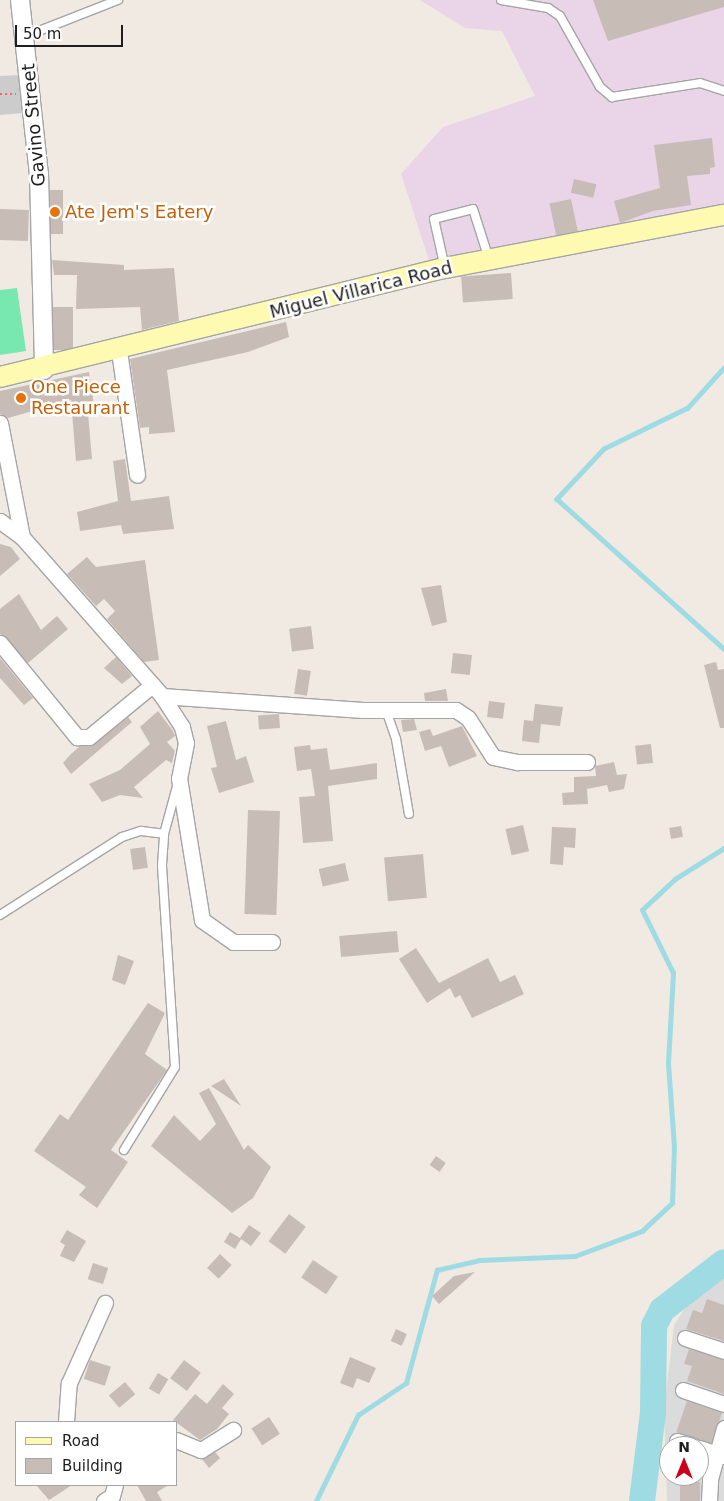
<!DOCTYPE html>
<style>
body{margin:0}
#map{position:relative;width:724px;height:1501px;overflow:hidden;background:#f0eae3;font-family:"DejaVu Sans",sans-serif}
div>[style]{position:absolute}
.residential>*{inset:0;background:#dcdbdb}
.industrial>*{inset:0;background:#ead4e8}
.religious>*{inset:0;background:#ccc}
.pitch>*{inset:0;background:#79e7b0}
.stream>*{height:4.5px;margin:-2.25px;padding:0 2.25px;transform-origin:2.25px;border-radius:2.25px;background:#9fdbe2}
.river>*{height:26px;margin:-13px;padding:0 13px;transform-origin:13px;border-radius:13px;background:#9fdbe2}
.building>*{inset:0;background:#c8bcb6;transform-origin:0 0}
.path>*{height:2.5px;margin-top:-1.25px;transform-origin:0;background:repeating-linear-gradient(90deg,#ff6567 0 2.5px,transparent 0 5px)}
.roads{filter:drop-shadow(1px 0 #a5a5a5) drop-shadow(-1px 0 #a5a5a5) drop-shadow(0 1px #a5a5a5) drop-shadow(0 -1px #a5a5a5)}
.service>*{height:8px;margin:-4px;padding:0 4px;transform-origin:4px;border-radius:4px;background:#fff}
.minor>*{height:15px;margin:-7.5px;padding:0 7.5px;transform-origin:7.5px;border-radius:7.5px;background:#fff}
.tertiary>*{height:18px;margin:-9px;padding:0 9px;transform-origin:9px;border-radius:9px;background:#fff}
.secondary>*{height:20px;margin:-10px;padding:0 10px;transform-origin:10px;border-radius:10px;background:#fffab2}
.dots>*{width:14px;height:14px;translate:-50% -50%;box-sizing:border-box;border:2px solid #fff;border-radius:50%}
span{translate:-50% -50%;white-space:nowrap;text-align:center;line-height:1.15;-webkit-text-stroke:5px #fff;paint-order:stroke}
.street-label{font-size:18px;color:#1e1e1e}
.food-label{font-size:18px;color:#c56008}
.left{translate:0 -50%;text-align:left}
.legend{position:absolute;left:15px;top:1421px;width:162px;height:65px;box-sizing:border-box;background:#fff;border:1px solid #a5a5a5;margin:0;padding:6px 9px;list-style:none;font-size:15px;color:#1e1e1e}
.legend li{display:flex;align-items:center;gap:10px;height:25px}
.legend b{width:25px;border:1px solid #a5a5a5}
.north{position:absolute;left:659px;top:1436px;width:50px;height:50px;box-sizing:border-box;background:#fff;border:1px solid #a5a5a5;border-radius:50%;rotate:0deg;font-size:14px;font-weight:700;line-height:20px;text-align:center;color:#1e1e1e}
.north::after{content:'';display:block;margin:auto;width:18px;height:22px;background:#cc0017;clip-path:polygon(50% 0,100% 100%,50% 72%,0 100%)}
.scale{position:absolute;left:15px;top:25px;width:108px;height:22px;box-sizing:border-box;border:2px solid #1e1e1e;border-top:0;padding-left:6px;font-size:15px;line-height:18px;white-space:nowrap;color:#1e1e1e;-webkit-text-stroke:4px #fff;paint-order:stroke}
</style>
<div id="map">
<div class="residential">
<div style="clip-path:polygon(evenodd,724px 1271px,724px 1501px,667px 1501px,664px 1409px,674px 1325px,687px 1305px,724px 1271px,669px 1446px,699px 1446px,699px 1476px,669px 1476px,669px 1446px)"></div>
</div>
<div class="industrial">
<div style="clip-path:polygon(420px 0,724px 0,724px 204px,429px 260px,401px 174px,443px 127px,535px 96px,502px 31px,465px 28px)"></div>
</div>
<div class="religious">
<div style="clip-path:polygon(19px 75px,23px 113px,0 115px,0 76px)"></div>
</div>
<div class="pitch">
<div style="clip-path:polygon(17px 288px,26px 351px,0 355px,0 290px)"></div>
</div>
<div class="stream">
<div style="left:724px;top:368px;width:54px;rotate:132deg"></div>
<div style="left:688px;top:408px;width:93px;rotate:154deg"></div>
<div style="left:604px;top:449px;width:69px;rotate:133.2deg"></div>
<div style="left:557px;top:499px;width:224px;rotate:41.9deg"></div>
<div style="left:316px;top:1501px;width:96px;rotate:-64deg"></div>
<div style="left:358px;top:1415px;width:58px;rotate:-33.7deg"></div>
<div style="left:406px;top:1383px;width:117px;rotate:-74.7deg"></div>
<div style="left:437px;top:1270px;width:44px;rotate:-13.1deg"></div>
<div style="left:480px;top:1260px;width:95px;rotate:-2.4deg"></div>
<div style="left:575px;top:1256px;width:72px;rotate:-20.5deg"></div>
<div style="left:642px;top:1231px;width:41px;rotate:-43deg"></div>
<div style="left:672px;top:1203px;width:56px;rotate:-88deg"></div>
<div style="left:674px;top:1147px;width:84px;rotate:-94.1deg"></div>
<div style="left:668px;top:1063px;width:90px;rotate:-86.8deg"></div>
<div style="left:673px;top:973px;width:70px;rotate:-116.2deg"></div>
<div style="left:642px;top:910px;width:45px;rotate:-43.2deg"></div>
<div style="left:675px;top:879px;width:58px;rotate:-32.3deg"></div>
</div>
<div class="river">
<div style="left:642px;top:1501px;width:89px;rotate:-82.9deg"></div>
<div style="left:653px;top:1413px;width:87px;rotate:-89.3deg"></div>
<div style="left:654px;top:1326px;width:18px;rotate:-63deg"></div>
<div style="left:662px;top:1310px;width:78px;rotate:-37.7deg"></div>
</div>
<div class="building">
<div style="clip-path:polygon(593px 0,724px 0,724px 7px,608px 41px)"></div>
<div style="clip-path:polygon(712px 138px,715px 167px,710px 168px,710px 174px,687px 176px,691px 205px,653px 211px,620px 223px,614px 201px,660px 188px,654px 145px)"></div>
<div style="left:574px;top:179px;width:23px;height:14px;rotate:13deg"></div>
<div style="left:50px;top:190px;width:13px;height:44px"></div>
<div style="left:571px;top:199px;width:33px;height:22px;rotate:78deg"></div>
<div style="left:0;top:209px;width:29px;height:31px;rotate:2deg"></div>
<div style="clip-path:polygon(52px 260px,124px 265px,124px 270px,174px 268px,179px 321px,142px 330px,140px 307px,76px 309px,77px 275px,54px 275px)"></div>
<div style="left:511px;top:273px;width:26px;height:50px;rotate:86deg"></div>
<div style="left:53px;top:307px;width:20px;height:43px"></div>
<div style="clip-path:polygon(286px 322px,289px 337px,248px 352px,167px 370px,175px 432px,149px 434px,149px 427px,140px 428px,130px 359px)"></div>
<div style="clip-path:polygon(89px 372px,95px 412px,88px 413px,92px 459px,76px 461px,71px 400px,8px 418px,0 414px,0 391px)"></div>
<div style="clip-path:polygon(125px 459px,131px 501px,169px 496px,174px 529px,123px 534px,121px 525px,80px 531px,77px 512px,118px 501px,113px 461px)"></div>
<div style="clip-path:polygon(0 544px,11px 547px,20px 559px,0 576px)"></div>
<div style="clip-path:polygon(87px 557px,96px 567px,145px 560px,159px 660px,144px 662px,107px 619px,115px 611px,104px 599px,96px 606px,67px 574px)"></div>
<div style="clip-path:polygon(441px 585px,447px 622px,432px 626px,421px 588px)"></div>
<div style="clip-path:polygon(19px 594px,41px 630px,57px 616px,68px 629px,28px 663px,0 634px,0 609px)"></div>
<div style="left:311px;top:626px;width:23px;height:22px;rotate:83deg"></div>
<div style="left:453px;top:653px;width:19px;height:20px;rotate:6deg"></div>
<div style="clip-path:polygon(116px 657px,132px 676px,122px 684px,104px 668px)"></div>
<div style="clip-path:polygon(0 658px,33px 698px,24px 705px,0 678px)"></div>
<div style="clip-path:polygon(716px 662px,718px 670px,724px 669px,724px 728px,720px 728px,704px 665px)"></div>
<div style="left:298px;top:669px;width:13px;height:25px;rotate:9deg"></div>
<div style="clip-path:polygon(446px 689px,448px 701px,425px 701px,424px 693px)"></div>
<div style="left:489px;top:701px;width:16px;height:16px;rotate:7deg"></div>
<div style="clip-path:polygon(535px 704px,563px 707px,560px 726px,541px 724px,539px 743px,522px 741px,524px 720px,533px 721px)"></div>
<div style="clip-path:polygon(158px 711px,173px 731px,175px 736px,167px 742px,175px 751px,172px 763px,166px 760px,134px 787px,143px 798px,120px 795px,102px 802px,89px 784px,120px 770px,150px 744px,140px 727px)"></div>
<div style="left:279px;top:714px;width:14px;height:21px;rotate:86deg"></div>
<div style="clip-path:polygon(128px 717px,132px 722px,71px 774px,63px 763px,71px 754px,80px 746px,95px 744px)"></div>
<div style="clip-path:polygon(414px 719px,417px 730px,403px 732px,401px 720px)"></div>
<div style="clip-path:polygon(226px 721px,236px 760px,246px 756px,254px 782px,219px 793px,211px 768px,217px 767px,207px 726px)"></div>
<div style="clip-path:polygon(462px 726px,477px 756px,449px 767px,441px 746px,425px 751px,419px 732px,430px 729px,433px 736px)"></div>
<div style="left:651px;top:744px;width:19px;height:16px;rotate:84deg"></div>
<div style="clip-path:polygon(310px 745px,311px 750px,327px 748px,330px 770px,377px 763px,377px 779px,328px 786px,333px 841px,303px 843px,299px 797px,315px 796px,311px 769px,297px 771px,294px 747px)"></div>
<div style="clip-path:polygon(614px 762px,617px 775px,627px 774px,624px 789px,609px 792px,607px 785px,587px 789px,588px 804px,563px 805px,562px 793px,574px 792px,574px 777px,596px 776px,595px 766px)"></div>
<div style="left:248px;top:810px;width:32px;height:104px;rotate:2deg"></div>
<div style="left:523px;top:825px;width:27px;height:18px;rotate:77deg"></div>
<div style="left:681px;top:826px;width:11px;height:12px;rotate:80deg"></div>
<div style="clip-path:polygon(552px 827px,576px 828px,575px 848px,564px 847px,563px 865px,550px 864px)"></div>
<div style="left:145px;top:847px;width:21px;height:15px;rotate:82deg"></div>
<div style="left:423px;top:854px;width:44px;height:39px;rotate:85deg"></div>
<div style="left:345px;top:863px;width:18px;height:27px;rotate:77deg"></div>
<div style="left:397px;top:931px;width:21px;height:58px;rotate:85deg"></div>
<div style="clip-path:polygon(416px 948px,439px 983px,488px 958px,500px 982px,515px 975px,524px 994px,472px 1018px,460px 995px,455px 998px,450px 988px,427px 1003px,399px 959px)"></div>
<div style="clip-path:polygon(118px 955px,134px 961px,125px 985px,112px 980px)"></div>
<div style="clip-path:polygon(148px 1003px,165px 1013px,145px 1054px,167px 1070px,111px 1150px,128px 1162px,97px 1208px,79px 1195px,86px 1187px,34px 1151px,60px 1114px,68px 1120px)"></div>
<div style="clip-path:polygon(224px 1079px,241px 1106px,211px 1086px)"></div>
<div style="clip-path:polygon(209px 1088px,244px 1150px,248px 1145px,271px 1167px,253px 1198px,232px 1213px,151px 1146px,174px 1115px,200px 1141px,216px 1124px,199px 1093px)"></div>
<div style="left:436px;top:1156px;width:12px;height:11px;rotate:35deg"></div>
<div style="left:289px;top:1214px;width:21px;height:34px;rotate:37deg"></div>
<div style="clip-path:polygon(249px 1225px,261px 1233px,251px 1246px,241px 1239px,235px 1249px,224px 1242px,230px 1232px,240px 1238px)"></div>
<div style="clip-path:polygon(67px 1230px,86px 1241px,74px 1262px,60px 1256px,65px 1245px,60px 1242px)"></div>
<div style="left:220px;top:1254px;width:16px;height:19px;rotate:43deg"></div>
<div style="left:313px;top:1260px;width:30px;height:21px;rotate:34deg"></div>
<div style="left:93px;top:1263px;width:16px;height:17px;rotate:18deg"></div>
<div style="clip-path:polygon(475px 1272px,439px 1304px,432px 1296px,454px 1276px)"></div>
<div style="clip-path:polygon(707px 1299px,724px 1305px,724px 1341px,686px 1329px,693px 1310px,702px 1313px)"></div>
<div style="left:396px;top:1329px;width:12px;height:13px;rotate:24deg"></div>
<div style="clip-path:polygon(689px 1349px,724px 1360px,724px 1394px,687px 1381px,692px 1366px,684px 1364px)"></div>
<div style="clip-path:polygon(350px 1357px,376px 1368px,369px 1383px,357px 1378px,353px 1388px,340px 1383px)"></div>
<div style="left:90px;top:1360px;width:22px;height:20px;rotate:18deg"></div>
<div style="left:184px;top:1360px;width:21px;height:23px;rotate:37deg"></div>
<div style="left:158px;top:1373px;width:12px;height:18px;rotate:31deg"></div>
<div style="left:125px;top:1382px;width:16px;height:21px;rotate:50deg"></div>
<div style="clip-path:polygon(223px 1384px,234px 1394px,222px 1408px,229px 1414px,217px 1429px,200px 1440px,173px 1420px,195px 1394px,207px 1404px)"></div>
<div style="left:687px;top:1401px;width:37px;height:33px;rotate:19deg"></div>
<div style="left:269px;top:1417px;width:20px;height:21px;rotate:57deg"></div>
<div style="clip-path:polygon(215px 1452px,220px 1458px,209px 1468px,202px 1459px)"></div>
<div style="left:680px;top:1482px;width:20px;height:19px"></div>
<div style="clip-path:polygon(36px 1485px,72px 1485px,49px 1500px)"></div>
<div style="clip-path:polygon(137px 1485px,169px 1485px,157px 1492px,162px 1501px,146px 1501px)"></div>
</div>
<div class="path">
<div style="left:0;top:94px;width:16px"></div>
</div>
<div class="roads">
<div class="service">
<div style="left:501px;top:0;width:48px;rotate:9.7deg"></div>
<div style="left:548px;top:8px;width:14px;rotate:34deg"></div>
<div style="left:560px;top:16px;width:81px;rotate:60.6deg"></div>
<div style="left:600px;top:87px;width:16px;rotate:40deg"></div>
<div style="left:612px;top:97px;width:89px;rotate:-9deg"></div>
<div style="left:700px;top:83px;width:25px;rotate:18deg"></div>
<div style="left:26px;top:36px;width:99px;rotate:-21.4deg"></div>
<div style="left:445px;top:268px;width:50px;rotate:-102.7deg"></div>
<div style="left:434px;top:219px;width:40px;rotate:-14.4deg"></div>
<div style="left:473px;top:209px;width:52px;rotate:72.3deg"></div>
<div style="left:386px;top:710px;width:31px;rotate:71deg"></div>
<div style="left:396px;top:739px;width:76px;rotate:80.2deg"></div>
<div style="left:0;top:915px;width:145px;rotate:-32.6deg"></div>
<div style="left:122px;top:837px;width:20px;rotate:-18deg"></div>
<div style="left:141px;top:831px;width:23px;rotate:7deg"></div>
<div style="left:124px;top:1150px;width:97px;rotate:-58.4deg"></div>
<div style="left:175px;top:1067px;width:202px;rotate:-93.7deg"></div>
<div style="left:162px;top:865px;width:31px;rotate:-86deg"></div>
<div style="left:164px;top:834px;width:50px;rotate:-74.8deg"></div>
</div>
<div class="minor">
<div style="left:119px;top:351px;width:125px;rotate:81.7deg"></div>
<div style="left:0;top:423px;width:116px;rotate:79.1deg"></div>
<div style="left:0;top:521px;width:27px;rotate:36deg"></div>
<div style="left:22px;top:537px;width:212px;rotate:48.6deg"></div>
<div style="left:162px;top:696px;width:37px;rotate:57deg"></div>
<div style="left:182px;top:727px;width:16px;rotate:76deg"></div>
<div style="left:186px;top:743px;width:36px;rotate:101deg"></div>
<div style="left:179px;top:778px;width:144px;rotate:80.8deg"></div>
<div style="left:202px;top:920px;width:38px;rotate:35deg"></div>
<div style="left:233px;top:942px;width:39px"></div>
<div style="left:0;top:643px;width:122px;rotate:50.7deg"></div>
<div style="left:77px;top:737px;width:12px"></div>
<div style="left:89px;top:737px;width:82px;rotate:-39.5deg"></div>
<div style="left:162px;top:696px;width:201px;rotate:4deg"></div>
<div style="left:363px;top:710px;width:93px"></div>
<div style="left:456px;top:710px;width:14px;rotate:34deg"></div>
<div style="left:468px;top:718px;width:46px;rotate:57.3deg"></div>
<div style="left:493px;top:757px;width:25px;rotate:12deg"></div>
<div style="left:517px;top:762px;width:70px"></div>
<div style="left:685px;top:1338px;width:41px;rotate:18.4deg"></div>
<div style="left:683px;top:1390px;width:43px;rotate:18.9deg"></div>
<div style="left:66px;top:1422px;width:39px;rotate:-86deg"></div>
<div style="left:69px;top:1383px;width:88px;rotate:-65.8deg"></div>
<div style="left:176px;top:1440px;width:27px;rotate:22deg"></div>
<div style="left:201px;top:1450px;width:38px;rotate:-32deg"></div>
<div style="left:677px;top:1441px;width:17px;rotate:17deg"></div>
<div style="left:699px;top:1448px;width:26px;rotate:18deg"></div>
<div style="left:104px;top:1501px;width:9px;rotate:-32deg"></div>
<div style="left:112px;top:1496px;width:11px;rotate:-75deg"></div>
<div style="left:709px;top:1501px;width:22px;rotate:-87deg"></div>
<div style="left:710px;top:1479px;width:53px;rotate:-74.6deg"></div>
</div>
<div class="tertiary">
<div style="left:20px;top:0;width:175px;rotate:83.8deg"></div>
<div style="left:39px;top:174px;width:196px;rotate:88.5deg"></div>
</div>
<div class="secondary">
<div style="left:0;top:377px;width:458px;rotate:-13.8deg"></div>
<div style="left:445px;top:268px;width:284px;rotate:-10.8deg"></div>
</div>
</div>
<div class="dots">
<div style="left:55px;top:212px;background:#e8710a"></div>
<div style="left:21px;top:398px;background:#e8710a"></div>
</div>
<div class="street-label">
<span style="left:34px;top:125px;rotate:-95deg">Gavino Street</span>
<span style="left:361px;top:290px;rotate:-14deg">Miguel Villarica Road</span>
</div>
<div class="food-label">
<span class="left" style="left:65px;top:212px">Ate Jem's Eatery</span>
<span class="left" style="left:31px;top:398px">One Piece<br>Restaurant</span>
</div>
<ul class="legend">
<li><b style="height:6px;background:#fffab2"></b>Road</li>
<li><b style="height:14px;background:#c8bcb6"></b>Building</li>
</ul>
<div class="north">N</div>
<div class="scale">50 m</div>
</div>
